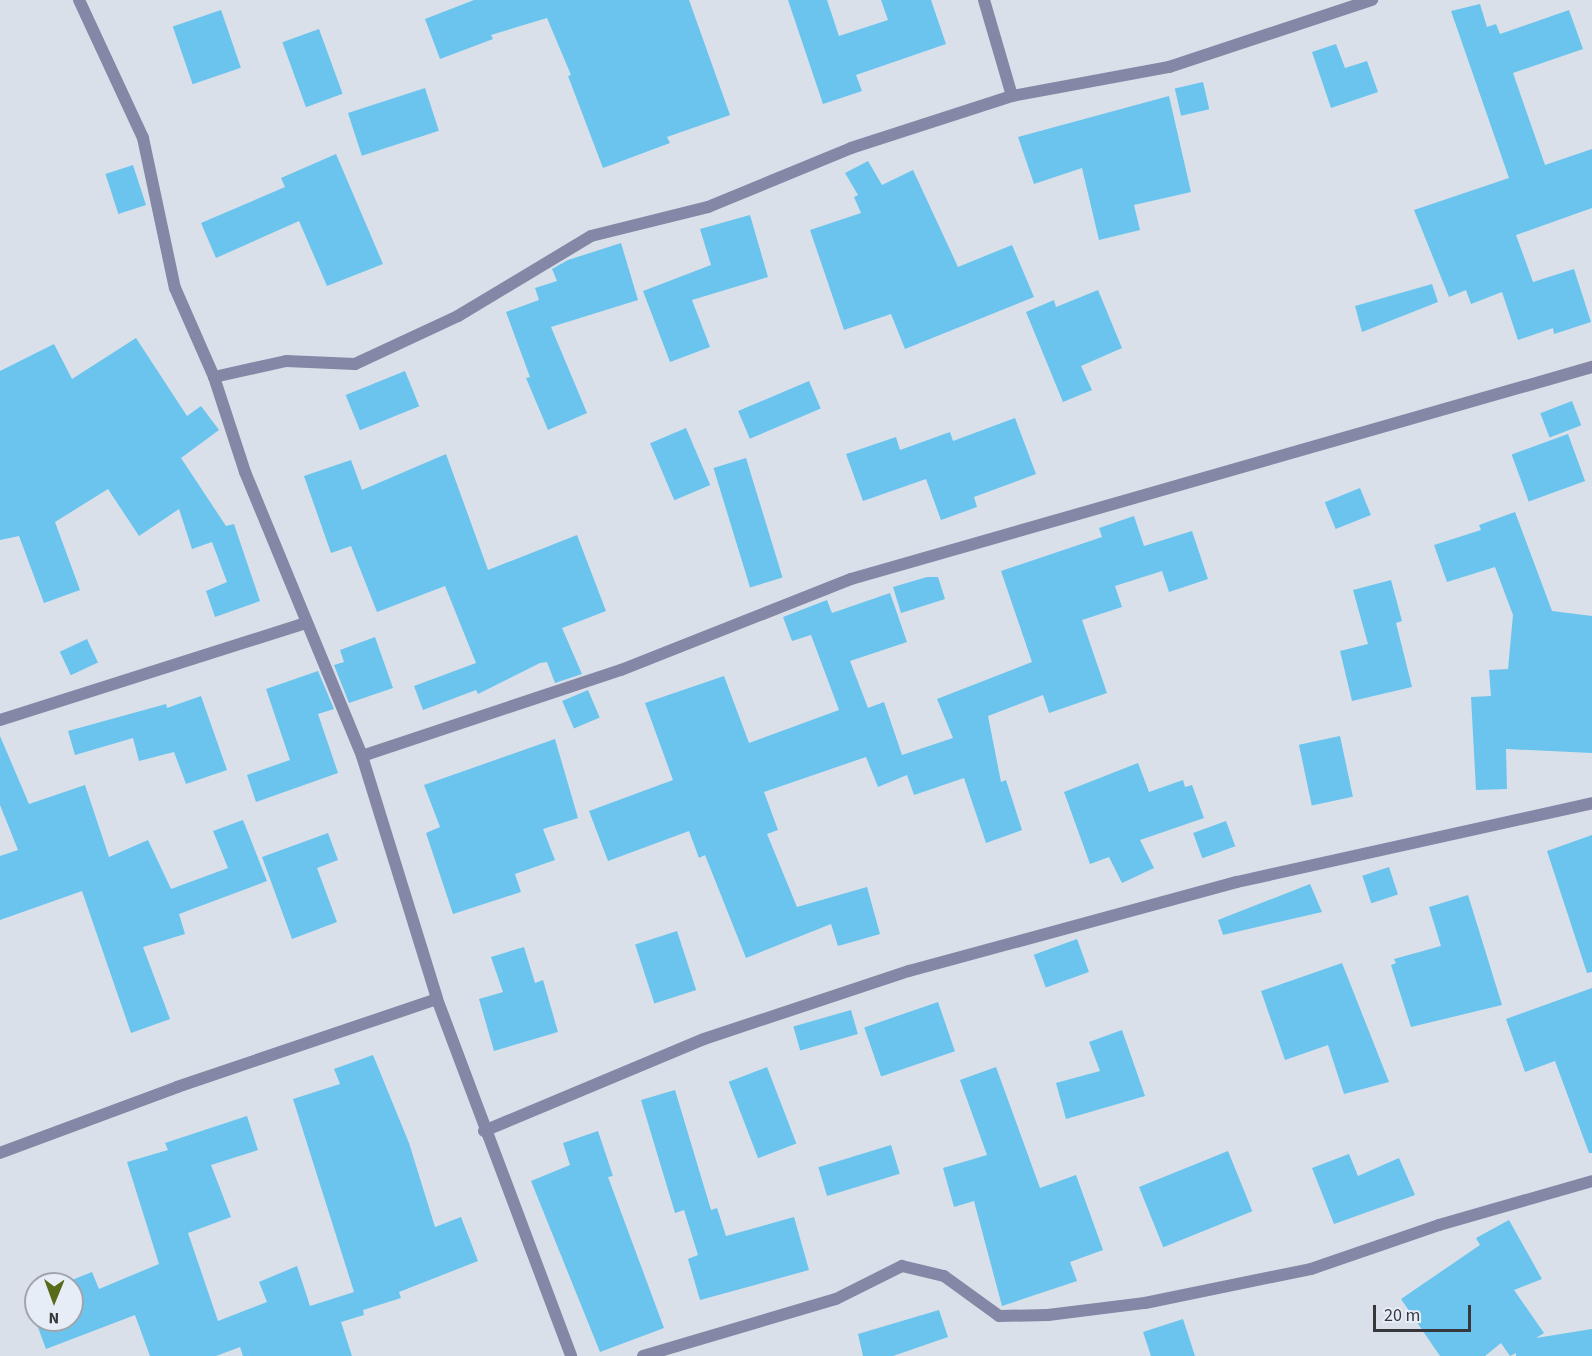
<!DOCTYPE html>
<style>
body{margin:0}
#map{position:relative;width:1592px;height:1356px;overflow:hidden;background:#d9e0e9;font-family:"Source Sans 3",sans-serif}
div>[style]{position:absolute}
.building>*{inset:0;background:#6bc4ed;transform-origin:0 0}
.street>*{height:12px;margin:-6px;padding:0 6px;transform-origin:6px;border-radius:6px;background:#8587a6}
span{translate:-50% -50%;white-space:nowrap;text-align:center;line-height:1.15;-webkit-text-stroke:4.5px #e6edf7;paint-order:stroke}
.north{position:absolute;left:24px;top:1272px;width:60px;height:60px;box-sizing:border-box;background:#e6edf7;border:2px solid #a0a5ac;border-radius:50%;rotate:181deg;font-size:16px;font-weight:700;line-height:24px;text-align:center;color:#36383c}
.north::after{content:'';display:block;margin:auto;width:21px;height:27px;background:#576b19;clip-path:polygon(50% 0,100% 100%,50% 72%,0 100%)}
.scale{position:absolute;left:1373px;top:1305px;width:98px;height:27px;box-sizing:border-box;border:3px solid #36383c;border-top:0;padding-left:8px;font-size:18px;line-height:21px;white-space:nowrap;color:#36383c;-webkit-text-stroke:4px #e6edf7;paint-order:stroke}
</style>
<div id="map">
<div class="building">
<div style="clip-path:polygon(474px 0,689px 0,730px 115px,667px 137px,670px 143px,603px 168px,568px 76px,571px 75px,547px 18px,491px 35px,493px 39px,440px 59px,425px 19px)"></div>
<div style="clip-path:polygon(788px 0,827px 0,839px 36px,888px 20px,881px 0,931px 0,946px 44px,856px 75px,862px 91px,823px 104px)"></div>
<div style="clip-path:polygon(1480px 4px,1487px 27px,1496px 24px,1500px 34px,1569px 10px,1583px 49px,1513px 73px,1545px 165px,1592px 149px,1592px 208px,1516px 235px,1533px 282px,1574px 269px,1591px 322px,1554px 334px,1553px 328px,1518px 340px,1502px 292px,1471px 304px,1466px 290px,1449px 297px,1414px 210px,1509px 178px,1451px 11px)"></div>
<div style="left:221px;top:10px;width:61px;height:51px;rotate:71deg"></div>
<div style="left:319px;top:29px;width:69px;height:39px;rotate:70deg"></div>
<div style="clip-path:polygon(1336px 44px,1345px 68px,1367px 61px,1378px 92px,1331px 108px,1312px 52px)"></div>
<div style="left:1203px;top:82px;width:28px;height:29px;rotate:77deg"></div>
<div style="left:425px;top:88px;width:45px;height:81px;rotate:72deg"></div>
<div style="clip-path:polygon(1169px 96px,1191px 192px,1134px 205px,1140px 230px,1099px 240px,1082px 168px,1034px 184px,1018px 137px)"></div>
<div style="clip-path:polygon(336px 154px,383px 264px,327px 286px,299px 221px,216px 258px,201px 223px,285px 187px,281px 178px)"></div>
<div style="clip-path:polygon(868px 161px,882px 185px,913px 170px,958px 267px,1012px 245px,1034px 297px,905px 349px,891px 314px,844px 330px,810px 230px,861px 213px,854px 197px,858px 195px,845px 173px)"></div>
<div style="left:133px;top:165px;width:42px;height:29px;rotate:72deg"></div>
<div style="clip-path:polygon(750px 215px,768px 277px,692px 300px,710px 347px,670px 362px,643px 291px,711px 265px,700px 229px)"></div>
<div style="clip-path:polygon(621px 243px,638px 300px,551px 327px,587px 413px,548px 430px,526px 378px,530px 377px,506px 312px,539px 300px,535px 288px,557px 281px,552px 269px,568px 260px)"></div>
<div style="clip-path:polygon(1432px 284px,1438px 302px,1362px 332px,1355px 306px)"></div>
<div style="clip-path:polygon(1098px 290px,1122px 348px,1081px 366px,1092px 390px,1063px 402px,1026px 312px,1054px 300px,1056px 307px)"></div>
<div style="clip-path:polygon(136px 338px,187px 416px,201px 406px,219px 430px,181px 458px,226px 526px,234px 524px,260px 601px,215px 617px,206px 591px,227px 582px,212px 542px,192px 549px,179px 509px,139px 536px,108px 489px,55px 522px,80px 590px,44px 603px,19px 536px,0 540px,0 371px,54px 344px,72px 379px)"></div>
<div style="left:405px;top:371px;width:38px;height:64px;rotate:68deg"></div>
<div style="left:809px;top:381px;width:30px;height:77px;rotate:67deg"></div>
<div style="left:1572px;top:401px;width:26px;height:34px;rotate:69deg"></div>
<div style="clip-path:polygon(1015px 418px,1036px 474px,974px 497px,977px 507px,941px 520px,926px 479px,863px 501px,846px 454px,896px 437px,900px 450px,950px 432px,953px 441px)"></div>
<div style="left:686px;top:428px;width:62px;height:39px;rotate:67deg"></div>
<div style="left:1568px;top:434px;width:50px;height:60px;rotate:70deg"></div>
<div style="clip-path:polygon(446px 454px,488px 570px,577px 535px,606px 611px,562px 628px,582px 674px,555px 683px,547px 662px,540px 663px,478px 694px,476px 690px,423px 710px,414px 686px,476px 663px,445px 586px,377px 612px,351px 546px,331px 553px,304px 476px,351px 460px,362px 490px)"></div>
<div style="left:746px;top:458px;width:125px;height:34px;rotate:73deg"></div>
<div style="left:1360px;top:488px;width:29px;height:38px;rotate:68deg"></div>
<div style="clip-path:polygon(1515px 512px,1552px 611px,1592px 616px,1592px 753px,1506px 749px,1507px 789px,1476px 790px,1471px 697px,1491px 696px,1489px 670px,1508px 669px,1513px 615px,1495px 567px,1447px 582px,1434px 545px,1481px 530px,1479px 525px)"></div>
<div style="clip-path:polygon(1134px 516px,1144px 546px,1192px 531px,1208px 579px,1169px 592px,1162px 571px,1115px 586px,1122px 607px,1082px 620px,1107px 693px,1049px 713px,1043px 695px,988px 716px,1001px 782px,1006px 780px,1022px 830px,986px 843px,964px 778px,914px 795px,907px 775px,878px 787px,866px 757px,764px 792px,778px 830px,767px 834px,797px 907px,867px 887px,880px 934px,838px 946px,831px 924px,746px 958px,705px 855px,699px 858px,689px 831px,608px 861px,589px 811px,673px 780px,645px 703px,724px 676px,749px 743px,839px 710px,811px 635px,792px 641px,783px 617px,827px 600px,832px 613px,890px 593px,907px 642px,850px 661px,868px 708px,884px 702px,902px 755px,953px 738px,937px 699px,1032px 662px,1001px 571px,1102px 537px,1099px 528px)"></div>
<div style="clip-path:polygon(927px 577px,938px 577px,945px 599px,901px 613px,893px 587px)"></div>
<div style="clip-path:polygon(1391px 580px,1402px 621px,1396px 623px,1412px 687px,1352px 701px,1340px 651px,1368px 644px,1353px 590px)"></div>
<div style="clip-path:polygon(375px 637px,393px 688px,349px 703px,334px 665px,344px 662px,340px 650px)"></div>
<div style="left:87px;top:639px;width:26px;height:30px;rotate:65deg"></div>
<div style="clip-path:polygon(318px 671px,334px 709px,318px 714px,338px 773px,256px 802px,247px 775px,290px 760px,266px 689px)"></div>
<div style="left:588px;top:690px;width:30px;height:28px;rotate:67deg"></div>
<div style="clip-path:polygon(201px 696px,227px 770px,186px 784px,174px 752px,139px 761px,133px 738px,75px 755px,68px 731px,166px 704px,167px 708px)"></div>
<div style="clip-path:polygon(0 736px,29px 804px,85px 785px,109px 857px,148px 840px,171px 889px,228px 868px,213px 831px,243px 820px,267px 881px,179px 914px,185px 934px,143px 947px,170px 1019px,131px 1033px,82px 891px,0 920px,0 856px,18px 850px,0 805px)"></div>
<div style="left:1340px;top:736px;width:62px;height:42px;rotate:78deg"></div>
<div style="clip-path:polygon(555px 739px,578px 818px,543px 829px,555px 860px,515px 874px,521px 892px,453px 914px,426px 833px,440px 827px,424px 785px)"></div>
<div style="clip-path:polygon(1138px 763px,1149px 792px,1183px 780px,1185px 787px,1192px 785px,1204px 818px,1140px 840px,1154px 868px,1122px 883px,1109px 857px,1090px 864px,1064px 792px)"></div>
<div style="left:1226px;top:821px;width:27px;height:35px;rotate:70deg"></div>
<div style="clip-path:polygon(328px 833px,338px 860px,317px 868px,337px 922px,292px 939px,262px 857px)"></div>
<div style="clip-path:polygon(1592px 835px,1592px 972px,1587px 973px,1547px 851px)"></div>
<div style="left:1389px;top:867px;width:29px;height:28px;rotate:72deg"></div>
<div style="clip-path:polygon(1310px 884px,1322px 912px,1223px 935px,1218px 920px)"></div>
<div style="clip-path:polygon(1468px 895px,1502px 1005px,1411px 1027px,1391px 965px,1396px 963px,1394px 959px,1441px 946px,1429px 907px)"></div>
<div style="left:677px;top:931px;width:62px;height:44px;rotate:72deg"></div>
<div style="left:1077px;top:939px;width:35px;height:46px;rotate:70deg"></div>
<div style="clip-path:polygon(524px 947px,535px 983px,543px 980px,558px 1032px,494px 1051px,479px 999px,503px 992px,491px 957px)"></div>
<div style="clip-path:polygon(1342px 963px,1389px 1082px,1344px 1094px,1328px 1045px,1285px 1060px,1261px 991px)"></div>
<div style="clip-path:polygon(1592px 988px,1592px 1153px,1589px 1153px,1555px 1061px,1525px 1072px,1506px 1019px)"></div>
<div style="left:938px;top:1002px;width:52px;height:78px;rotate:71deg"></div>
<div style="left:851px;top:1010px;width:25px;height:60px;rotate:74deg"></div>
<div style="clip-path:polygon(1122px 1030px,1145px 1096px,1066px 1119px,1056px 1083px,1100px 1071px,1089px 1042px)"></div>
<div style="clip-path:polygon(373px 1055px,409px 1143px,435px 1227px,461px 1217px,478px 1261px,399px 1292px,401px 1298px,363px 1310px,364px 1315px,341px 1322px,352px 1356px,243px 1356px,240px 1347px,216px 1356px,150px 1356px,135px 1315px,46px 1349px,27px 1298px,36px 1294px,36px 1320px,72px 1320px,72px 1284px,62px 1284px,92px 1272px,99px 1289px,159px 1264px,127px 1162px,168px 1150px,165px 1143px,247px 1116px,258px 1150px,211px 1165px,231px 1217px,188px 1233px,218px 1321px,267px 1302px,259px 1282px,297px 1266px,310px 1306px,354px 1292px,293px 1099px,340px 1084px,334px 1069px)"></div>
<div style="left:767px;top:1067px;width:82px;height:41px;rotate:69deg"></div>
<div style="clip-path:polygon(996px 1067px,1040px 1188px,1076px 1175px,1103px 1250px,1070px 1262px,1077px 1281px,1002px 1306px,974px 1201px,954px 1207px,943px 1168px,987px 1155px,960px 1080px)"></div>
<div style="clip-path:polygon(675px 1090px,711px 1210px,717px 1208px,726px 1236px,794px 1217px,809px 1270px,700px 1300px,688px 1259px,698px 1255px,684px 1210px,675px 1213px,641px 1100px)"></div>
<div style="clip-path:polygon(598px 1131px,613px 1176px,608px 1177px,664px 1328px,600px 1352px,531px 1181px,570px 1165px,563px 1143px)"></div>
<div style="left:891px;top:1145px;width:30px;height:76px;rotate:73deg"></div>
<div style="left:1228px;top:1151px;width:65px;height:96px;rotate:68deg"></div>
<div style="clip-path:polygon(1349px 1154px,1358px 1176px,1399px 1158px,1415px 1195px,1334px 1224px,1312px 1168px)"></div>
<div style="clip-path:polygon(1509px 1220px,1542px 1279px,1514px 1290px,1544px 1333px,1536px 1338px,1592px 1329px,1592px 1356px,1516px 1356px,1516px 1353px,1510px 1356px,1501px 1343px,1485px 1356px,1440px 1356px,1401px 1299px,1480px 1245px,1476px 1238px)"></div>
<div style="clip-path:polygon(939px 1310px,948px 1337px,893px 1356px,863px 1356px,858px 1334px)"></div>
<div style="clip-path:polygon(1183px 1319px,1195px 1356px,1151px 1356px,1143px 1332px)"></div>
</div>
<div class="street">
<div style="left:79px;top:0;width:152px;rotate:65.1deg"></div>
<div style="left:143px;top:138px;width:153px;rotate:78deg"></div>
<div style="left:175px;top:288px;width:97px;rotate:66.3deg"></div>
<div style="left:214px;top:377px;width:100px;rotate:71.9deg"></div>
<div style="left:245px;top:472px;width:307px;rotate:67.6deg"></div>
<div style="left:362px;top:756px;width:254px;rotate:72.8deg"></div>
<div style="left:437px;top:999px;width:381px;rotate:69.4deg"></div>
<div style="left:984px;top:0;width:100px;rotate:73.7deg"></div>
<div style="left:214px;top:377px;width:74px;rotate:-12.5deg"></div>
<div style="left:286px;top:361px;width:69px;rotate:2.5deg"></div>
<div style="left:355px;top:364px;width:114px;rotate:-25deg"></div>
<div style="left:458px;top:316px;width:155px;rotate:-31deg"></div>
<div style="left:591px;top:236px;width:121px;rotate:-13.9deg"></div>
<div style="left:708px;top:207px;width:155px;rotate:-22.4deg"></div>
<div style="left:851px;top:148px;width:169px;rotate:-17.9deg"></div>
<div style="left:1012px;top:96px;width:160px;rotate:-10.5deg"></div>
<div style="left:1169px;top:67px;width:214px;rotate:-18.3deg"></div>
<div style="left:0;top:720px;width:320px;rotate:-17.6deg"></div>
<div style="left:362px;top:756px;width:273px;rotate:-18.4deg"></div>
<div style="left:621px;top:670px;width:247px;rotate:-21.6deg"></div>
<div style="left:851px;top:579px;width:771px;rotate:-15.97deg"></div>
<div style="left:484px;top:1131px;width:238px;rotate:-22.7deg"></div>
<div style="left:704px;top:1039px;width:216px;rotate:-18.4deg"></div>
<div style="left:909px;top:971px;width:340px;rotate:-15.2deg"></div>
<div style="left:1237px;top:882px;width:364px;rotate:-12.5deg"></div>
<div style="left:0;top:1153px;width:189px;rotate:-20.4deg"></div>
<div style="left:177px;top:1087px;width:274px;rotate:-18.7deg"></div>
<div style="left:643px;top:1356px;width:201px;rotate:-16.5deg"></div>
<div style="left:836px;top:1299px;width:74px;rotate:-26.6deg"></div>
<div style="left:902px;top:1266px;width:43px;rotate:13.4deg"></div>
<div style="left:944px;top:1276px;width:68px;rotate:36deg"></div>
<div style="left:999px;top:1316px;width:49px;rotate:-1.2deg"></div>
<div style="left:1048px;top:1315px;width:98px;rotate:-7.1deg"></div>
<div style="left:1145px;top:1303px;width:169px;rotate:-11.6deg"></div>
<div style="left:1311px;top:1269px;width:135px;rotate:-19deg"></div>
<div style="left:1439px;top:1225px;width:159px;rotate:-16deg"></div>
</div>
<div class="north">N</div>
<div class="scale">20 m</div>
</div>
